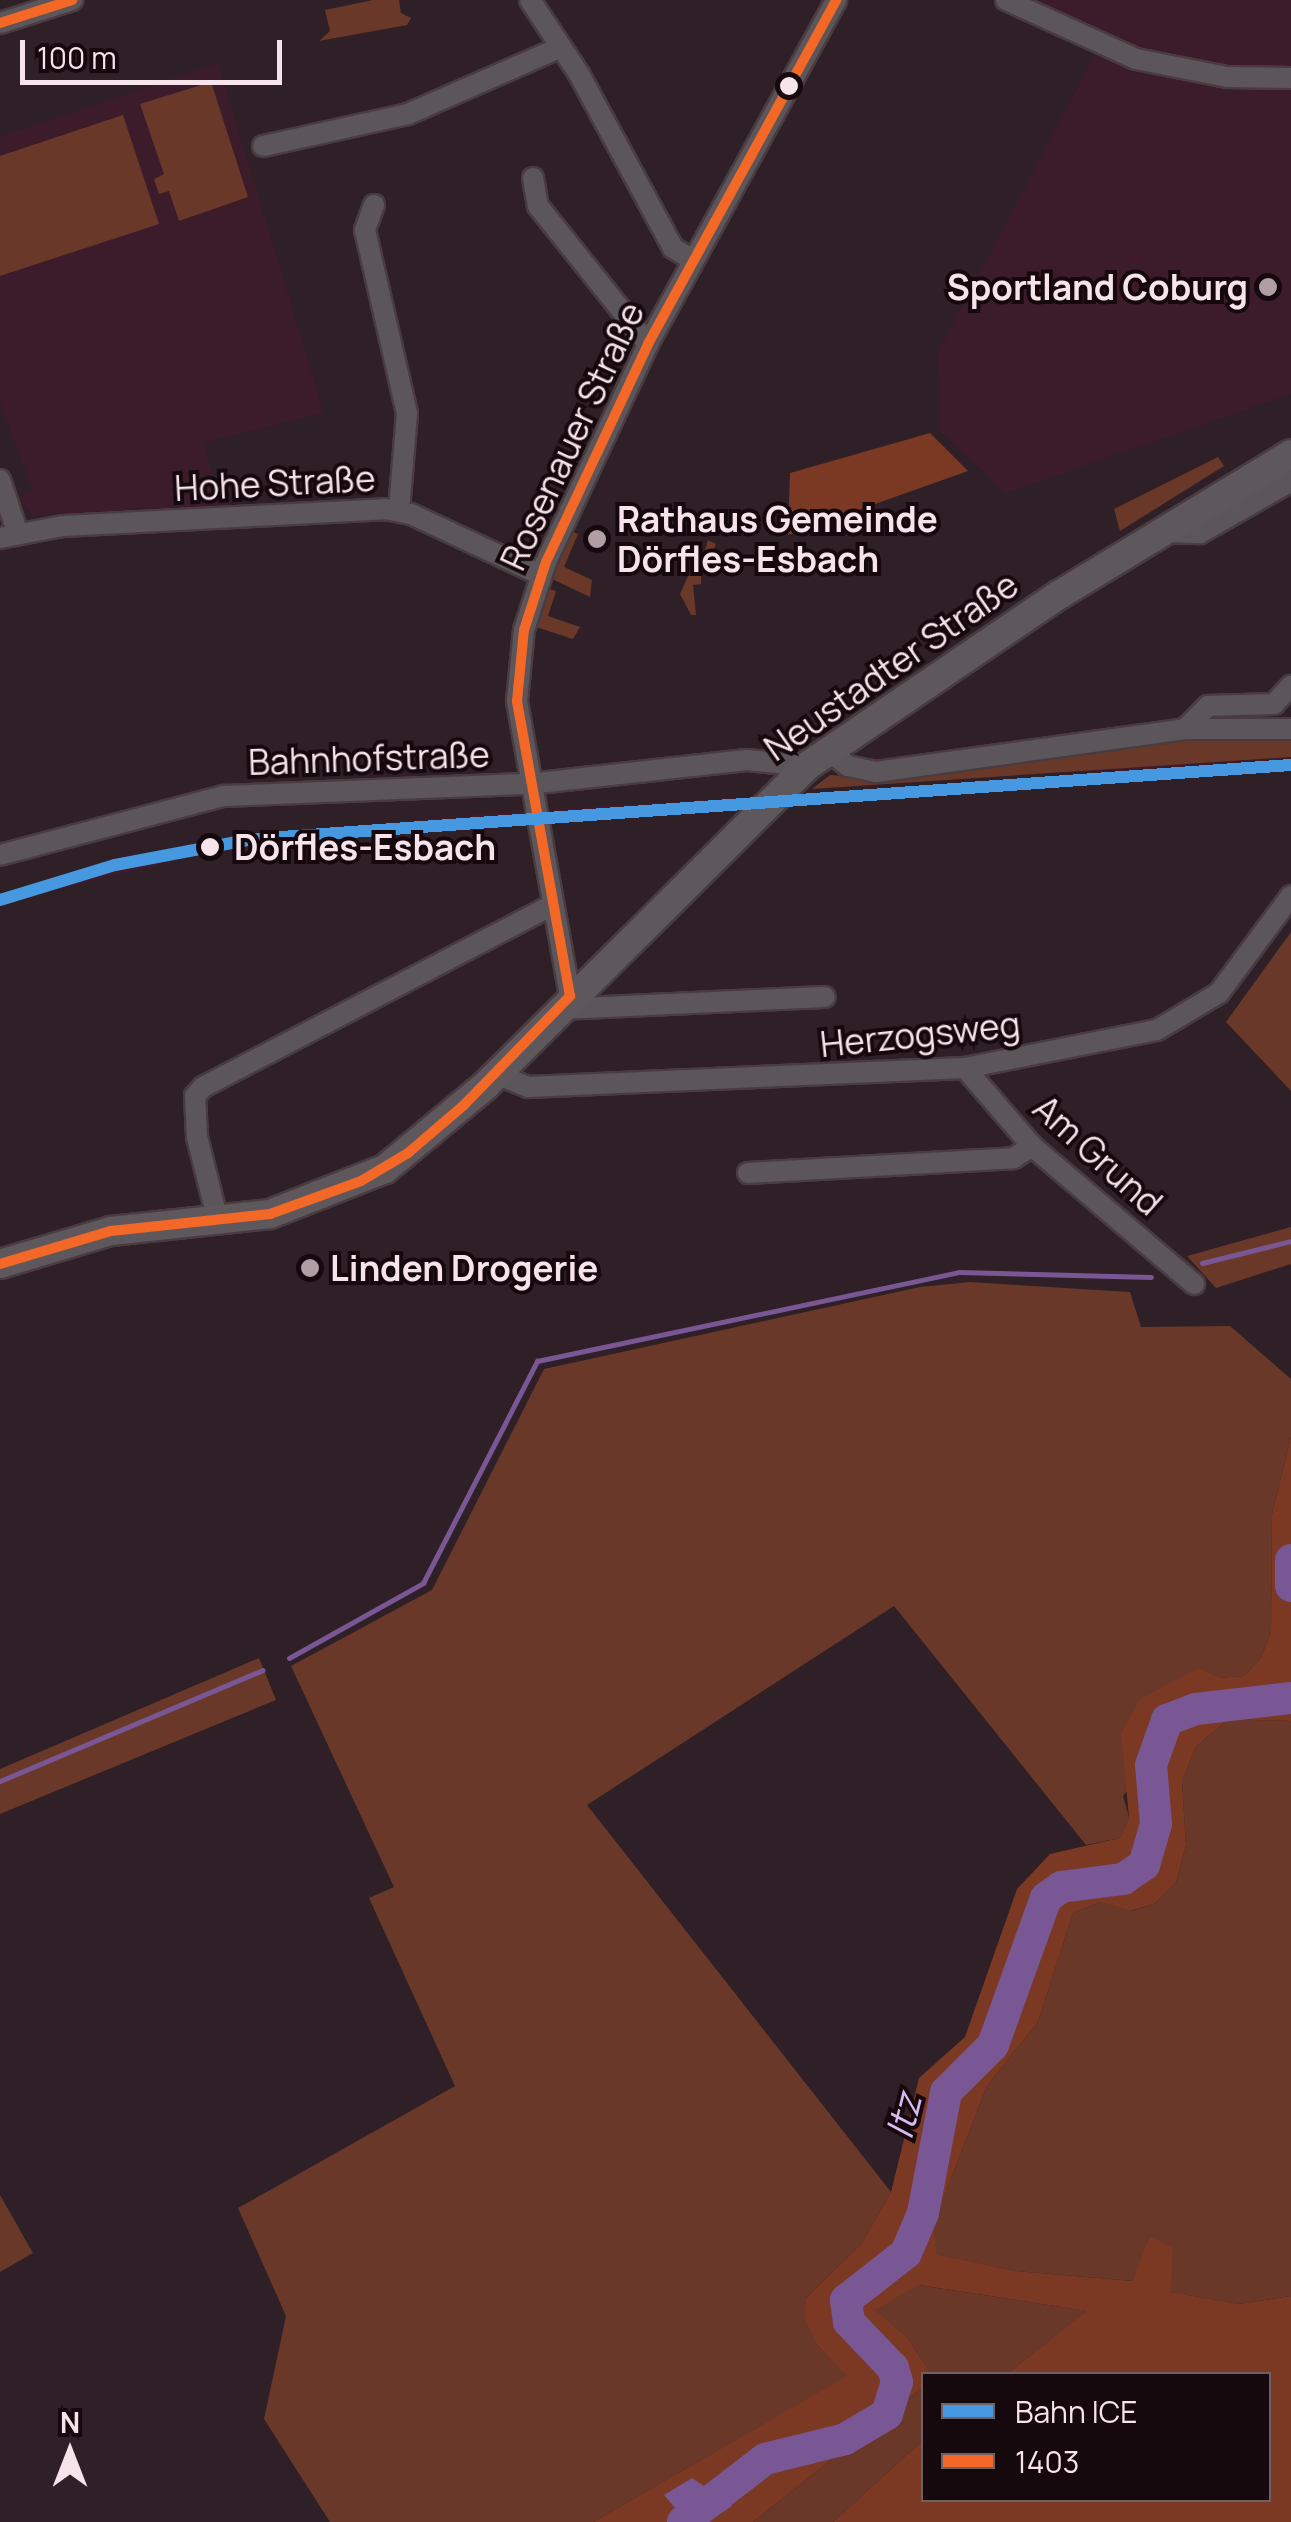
<!DOCTYPE html>
<meta charset="utf-8">
<style>
body{margin:0}
#map{position:relative;width:1291px;height:2522px;overflow:hidden;background:#2f1f26;font-family:Manrope,sans-serif}
div>[style]{position:absolute}
.built>*{inset:0;background:#3c1c2a;transform-origin:0 0}
.green>*{inset:0;background:#693829}
.forest>*{inset:0;background:#7b3923}
.water>*{inset:0;background:#795795}
.stream>*{height:5px;margin:-2.5px;padding:0 2.5px;transform-origin:2.5px;border-radius:2.5px;background:#795795}
.river>*{height:32px;margin:-16px;padding:0 16px;transform-origin:16px;border-radius:16px;background:#795795}
.roads{filter:drop-shadow(2px 0 #493c41) drop-shadow(-2px 0 #493c41) drop-shadow(0 2px #493c41) drop-shadow(0 -2px #493c41)}
.street>*{height:20px;margin:-10px;padding:0 10px;transform-origin:10px;border-radius:10px;background:#5c565a}
.secondary>*{height:28px;margin:-14px;padding:0 14px;transform-origin:14px;border-radius:14px;background:#5e585c}
.bus-1>*{height:10px;margin:-5px;padding:0 5px;transform-origin:5px;border-radius:5px;background:#f36827}
.rail-1>*{height:12px;margin:-6px;padding:0 6px;transform-origin:6px;border-radius:6px;background:#4699e1}
.dots>*{width:28px;height:28px;translate:-50% -50%;box-sizing:border-box;border:5px solid #15090e;border-radius:50%}
span{translate:-50% -50%;white-space:nowrap;text-align:center;line-height:1.15;-webkit-text-stroke:8px #15090e;paint-order:stroke}
.poi-label{font-size:35px;color:#f7e3ea;font-weight:700}
.right{translate:-100% -50%;text-align:right}
.left{translate:0 -50%;text-align:left}
.street-label{font-size:35px;color:#f7e3ea}
.stop-label{font-size:35px;color:#f7e3ea;font-weight:700}
.water-label{font-size:38px;color:#d6baf2;font-style:italic}
.legend{position:absolute;left:921px;top:2372px;width:350px;height:130px;box-sizing:border-box;background:#15090e;border:2px solid #6f6066;margin:0;padding:12px 18px;list-style:none;font-size:30px;color:#f7e3ea}
.legend li{display:flex;align-items:center;gap:20px;height:50px}
.legend b{width:50px;border:2px solid #6f6066}
.north{position:absolute;left:20px;top:2402px;width:100px;height:100px;-webkit-text-stroke:8px #15090e;paint-order:stroke;rotate:0deg;font-size:28px;font-weight:700;line-height:40px;text-align:center;color:#f7e3ea}
.north::after{content:'';display:block;margin:auto;width:35px;height:45px;background:#f7e3ea;clip-path:polygon(50% 0,100% 100%,50% 72%,0 100%)}
.scale{position:absolute;left:20px;top:40px;width:262px;height:45px;box-sizing:border-box;border:5px solid #f7e3ea;border-top:0;padding-left:12px;font-size:30px;line-height:35px;white-space:nowrap;color:#f7e3ea;-webkit-text-stroke:8px #15090e;paint-order:stroke}
</style>
<div id="map">
<div class="built">
<div style="clip-path:polygon(1032px 0,1291px 0,1291px 394px,1006px 493px,940px 431px,938px 352px,1101px 43px)"></div>
<div style="clip-path:polygon(218px 63px,324px 413px,203px 443px,223px 506px,32px 515px,19px 497px,33px 491px,0 403px,0 136px)"></div>
<div style="left:1291px;top:757px;width:14px;height:480px;rotate:90deg"></div>
<div style="clip-path:polygon(743px 797px,731px 809px,549px 819px,548px 809px)"></div>
<div style="clip-path:polygon(525px 809px,527px 822px,199px 854px,0 905px,0 895px,58px 875px,231px 838px)"></div>
</div>
<div class="green">
<div style="clip-path:polygon(373px 0,399px 0,401px 13px,411px 18px,407px 25px,319px 41px,330px 31px,325px 10px)"></div>
<div style="clip-path:polygon(211px 82px,248px 197px,179px 221px,169px 191px,159px 194px,154px 179px,164px 174px,140px 104px)"></div>
<div style="clip-path:polygon(123px 115px,159px 224px,0 276px,0 156px)"></div>
<div style="clip-path:polygon(1218px 457px,1224px 466px,1120px 531px,1114px 509px)"></div>
<div style="clip-path:polygon(571px 531px,578px 534px,564px 567px,592px 580px,590px 597px,550px 578px)"></div>
<div style="clip-path:polygon(708px 540px,716px 544px,712px 555px,732px 569px,701px 572px,701px 584px,693px 585px,696px 615px,691px 615px,680px 594px,693px 565px,700px 567px)"></div>
<div style="clip-path:polygon(545px 588px,556px 591px,548px 616px,580px 627px,573px 639px,536px 627px)"></div>
<div style="clip-path:polygon(1182px 735px,1291px 735px,1291px 757px,812px 789px,830px 775px,875px 778px)"></div>
<div style="clip-path:polygon(1291px 932px,1291px 1091px,1226px 1022px)"></div>
<div style="clip-path:polygon(1291px 1227px,1291px 1264px,1216px 1288px,1187px 1256px)"></div>
<div style="clip-path:polygon(970px 1282px,1130px 1292px,1141px 1327px,1230px 1326px,1291px 1379px,1291px 1437px,1272px 1514px,1271px 1631px,1261px 1658px,1244px 1676px,1219px 1678px,1123px 1796px,1129px 1817px,1120px 1838px,1086px 1845px,894px 1606px,587px 1805px,891px 2192px,862px 2243px,806px 2298px,816px 2344px,848px 2376px,593px 2522px,330px 2522px,264px 2419px,286px 2316px,238px 2208px,455px 2086px,369px 1898px,394px 1887px,291px 1666px,432px 1590px,544px 1369px,920px 1287px)"></div>
<div style="clip-path:polygon(259px 1658px,276px 1700px,0 1814px,0 1769px)"></div>
<div style="clip-path:polygon(1228px 1719px,1291px 1721px,1291px 2296px,1239px 2304px,1170px 2292px,1149px 2236px,1134px 2281px,1016px 2271px,935px 2254px,934px 2222px,987px 2086px,1038px 2022px,1073px 1913px,1100px 1902px,1131px 1911px,1154px 1904px,1176px 1883px,1186px 1845px,1182px 1781px,1196px 1747px)"></div>
<div style="clip-path:polygon(0 2195px,33px 2253px,0 2272px)"></div>
<div style="clip-path:polygon(918px 2285px,1088px 2311px,1007px 2374px,931px 2374px,907px 2337px,874px 2310px)"></div>
<div style="clip-path:polygon(923px 2387px,923px 2440px,833px 2522px,753px 2522px)"></div>
</div>
<div class="forest">
<div style="clip-path:polygon(930px 433px,968px 471px,788px 535px,790px 473px)"></div>
<div style="clip-path:polygon(1291px 1437px,1291px 1721px,1228px 1719px,1196px 1747px,1182px 1781px,1186px 1845px,1176px 1883px,1154px 1904px,1130px 1911px,1100px 1902px,1073px 1913px,1038px 2022px,987px 2086px,934px 2222px,936px 2254px,1016px 2271px,1133px 2281px,1149px 2236px,1173px 2248px,1171px 2292px,1239px 2304px,1291px 2296px,1291px 2522px,833px 2522px,923px 2440px,924px 2500px,1268px 2500px,1268px 2374px,1007px 2374px,1087px 2311px,919px 2285px,875px 2310px,907px 2337px,931px 2374px,924px 2374px,923px 2387px,753px 2522px,593px 2522px,847px 2376px,816px 2344px,805px 2318px,806px 2298px,862px 2243px,891px 2192px,919px 2078px,965px 2037px,1017px 1889px,1050px 1854px,1120px 1838px,1129px 1817px,1121px 1734px,1139px 1700px,1198px 1668px,1219px 1678px,1244px 1676px,1261px 1658px,1271px 1631px,1272px 1514px)"></div>
</div>
<div class="water">
<div style="clip-path:polygon(692px 2478px,732px 2506px,708px 2522px,687px 2522px,664px 2495px)"></div>
</div>
<div class="stream">
<div style="left:1202px;top:1263px;width:92px;rotate:-13.9deg"></div>
<div style="left:289px;top:1658px;width:154px;rotate:-29.2deg"></div>
<div style="left:423px;top:1583px;width:250px;rotate:-62.8deg"></div>
<div style="left:537px;top:1361px;width:431px;rotate:-11.9deg"></div>
<div style="left:959px;top:1272px;width:192px;rotate:1.5deg"></div>
<div style="left:0;top:1781px;width:285px;rotate:-22.9deg"></div>
</div>
<div class="river">
<div style="left:1291px;top:1560px;width:26px;rotate:90deg"></div>
<div style="left:683px;top:2522px;width:103px;rotate:-37.5deg"></div>
<div style="left:765px;top:2459px;width:82px;rotate:-14deg"></div>
<div style="left:845px;top:2439px;width:49px;rotate:-30.8deg"></div>
<div style="left:887px;top:2414px;width:34px;rotate:-73deg"></div>
<div style="left:897px;top:2382px;width:15px;rotate:-106deg"></div>
<div style="left:893px;top:2368px;width:64px;rotate:-133.7deg"></div>
<div style="left:849px;top:2322px;width:22px;rotate:-98deg"></div>
<div style="left:846px;top:2300px;width:76px;rotate:-38.1deg"></div>
<div style="left:906px;top:2253px;width:43px;rotate:-67deg"></div>
<div style="left:923px;top:2213px;width:123px;rotate:-79.2deg"></div>
<div style="left:946px;top:2092px;width:66px;rotate:-45deg"></div>
<div style="left:993px;top:2045px;width:156px;rotate:-70.2deg"></div>
<div style="left:1046px;top:1898px;width:19px;rotate:-36deg"></div>
<div style="left:1061px;top:1887px;width:63px;rotate:-7.4deg"></div>
<div style="left:1123px;top:1879px;width:25px;rotate:-34deg"></div>
<div style="left:1144px;top:1865px;width:43px;rotate:-73.7deg"></div>
<div style="left:1156px;top:1824px;width:59px;rotate:-94.8deg"></div>
<div style="left:1151px;top:1765px;width:48px;rotate:-70.4deg"></div>
<div style="left:1167px;top:1720px;width:31px;rotate:-21deg"></div>
<div style="left:1196px;top:1709px;width:96px;rotate:-6.6deg"></div>
</div>
<div class="roads">
<div class="street">
<div style="left:530px;top:0;width:89px;rotate:56.5deg"></div>
<div style="left:579px;top:74px;width:198px;rotate:61.6deg"></div>
<div style="left:673px;top:248px;width:21px;rotate:31deg"></div>
<div style="left:1006px;top:0;width:143px;rotate:24.4deg"></div>
<div style="left:1136px;top:59px;width:93px;rotate:11.2deg"></div>
<div style="left:1227px;top:77px;width:64px;rotate:0.9deg"></div>
<div style="left:0;top:23px;width:76px;rotate:-17.7deg"></div>
<div style="left:263px;top:146px;width:148px;rotate:-12.4deg"></div>
<div style="left:408px;top:114px;width:167px;rotate:-23.6deg"></div>
<div style="left:533px;top:178px;width:28px;rotate:80deg"></div>
<div style="left:538px;top:206px;width:176px;rotate:51.4deg"></div>
<div style="left:374px;top:205px;width:27px;rotate:110deg"></div>
<div style="left:365px;top:230px;width:188px;rotate:77.1deg"></div>
<div style="left:407px;top:413px;width:97px;rotate:94.7deg"></div>
<div style="left:0;top:480px;width:54px;rotate:71.6deg"></div>
<div style="left:1164px;top:532px;width:36px;rotate:2deg"></div>
<div style="left:1200px;top:533px;width:105px;rotate:-29.7deg"></div>
<div style="left:0;top:538px;width:64px;rotate:-10.8deg"></div>
<div style="left:63px;top:526px;width:322px;rotate:-3deg"></div>
<div style="left:385px;top:509px;width:26px;rotate:11deg"></div>
<div style="left:411px;top:514px;width:144px;rotate:25.1deg"></div>
<div style="left:1185px;top:729px;width:33px;rotate:-45deg"></div>
<div style="left:1208px;top:706px;width:66px;rotate:-1.7deg"></div>
<div style="left:1274px;top:704px;width:25px;rotate:-47deg"></div>
<div style="left:828px;top:750px;width:26px;rotate:39deg"></div>
<div style="left:848px;top:766px;width:29px;rotate:12deg"></div>
<div style="left:876px;top:772px;width:312px;rotate:-7.9deg"></div>
<div style="left:1185px;top:729px;width:106px"></div>
<div style="left:0;top:855px;width:232px;rotate:-14.8deg"></div>
<div style="left:224px;top:796px;width:305px;rotate:-2.3deg"></div>
<div style="left:529px;top:784px;width:219px;rotate:-6.3deg"></div>
<div style="left:747px;top:760px;width:60px;rotate:5.7deg"></div>
<div style="left:570px;top:996px;width:300px;rotate:-100.2deg"></div>
<div style="left:517px;top:701px;width:71px;rotate:-84.4deg"></div>
<div style="left:524px;top:630px;width:71px;rotate:-72.1deg"></div>
<div style="left:546px;top:562px;width:241px;rotate:-64.9deg"></div>
<div style="left:648px;top:344px;width:392px;rotate:-61.3deg"></div>
<div style="left:560px;top:1009px;width:265px;rotate:-2.6deg"></div>
<div style="left:965px;top:1068px;width:103px;rotate:49.3deg"></div>
<div style="left:1032px;top:1146px;width:213px;rotate:40.4deg"></div>
<div style="left:497px;top:1074px;width:34px;rotate:23deg"></div>
<div style="left:528px;top:1087px;width:437px;rotate:-2.5deg"></div>
<div style="left:965px;top:1068px;width:196px;rotate:-11.2deg"></div>
<div style="left:1157px;top:1030px;width:72px;rotate:-30.8deg"></div>
<div style="left:1219px;top:993px;width:121px;rotate:-53.4deg"></div>
<div style="left:748px;top:1173px;width:266px;rotate:-3.2deg"></div>
<div style="left:1014px;top:1158px;width:22px;rotate:-34deg"></div>
<div style="left:218px;top:1221px;width:87px;rotate:-104deg"></div>
<div style="left:197px;top:1137px;width:41px;rotate:-92.8deg"></div>
<div style="left:195px;top:1096px;width:12px;rotate:-48deg"></div>
<div style="left:203px;top:1087px;width:394px;rotate:-27.5deg"></div>
</div>
<div class="secondary">
<div style="left:0;top:1264px;width:116px;rotate:-16.6deg"></div>
<div style="left:111px;top:1231px;width:160px;rotate:-6.1deg"></div>
<div style="left:270px;top:1214px;width:123px;rotate:-21.4deg"></div>
<div style="left:385px;top:1169px;width:131px;rotate:-39.7deg"></div>
<div style="left:486px;top:1085px;width:453px;rotate:-44.8deg"></div>
<div style="left:807px;top:766px;width:305px;rotate:-34.2deg"></div>
<div style="left:1059px;top:595px;width:271px;rotate:-31.3deg"></div>
</div>
</div>
<div class="bus-1">
<div style="left:0;top:23px;width:76px;rotate:-17.7deg"></div>
<div style="left:570px;top:996px;width:300px;rotate:-100.2deg"></div>
<div style="left:517px;top:701px;width:71px;rotate:-84.4deg"></div>
<div style="left:524px;top:630px;width:71px;rotate:-72.1deg"></div>
<div style="left:546px;top:562px;width:241px;rotate:-64.9deg"></div>
<div style="left:648px;top:344px;width:392px;rotate:-61.3deg"></div>
<div style="left:0;top:1264px;width:116px;rotate:-16.6deg"></div>
<div style="left:111px;top:1231px;width:160px;rotate:-6.1deg"></div>
<div style="left:270px;top:1214px;width:97px;rotate:-19.9deg"></div>
<div style="left:361px;top:1181px;width:55px;rotate:-30.8deg"></div>
<div style="left:408px;top:1153px;width:74px;rotate:-40.6deg"></div>
<div style="left:464px;top:1105px;width:152px;rotate:-45.8deg"></div>
</div>
<div class="rail-1">
<div style="left:0;top:900px;width:120px;rotate:-16.9deg"></div>
<div style="left:115px;top:865px;width:140px;rotate:-10.7deg"></div>
<div style="left:253px;top:839px;width:1041px;rotate:-4.08deg"></div>
</div>
<div class="dots">
<div style="left:789px;top:86px;background:#f7e3ea"></div>
<div style="left:1268px;top:287px;background:#b19ea5"></div>
<div style="left:597px;top:539px;background:#b19ea5"></div>
<div style="left:210px;top:847px;background:#f7e3ea"></div>
<div style="left:310px;top:1268px;background:#b19ea5"></div>
</div>
<div class="poi-label">
<span class="right" style="left:1248px;top:287px">Sportland Coburg</span>
<span class="left" style="left:617px;top:539px">Rathaus Gemeinde<br>Dörfles-Esbach</span>
<span class="left" style="left:330px;top:1268px">Linden Drogerie</span>
</div>
<div class="street-label">
<span style="left:572px;top:436px;rotate:-65deg">Rosenauer Straße</span>
<span style="left:275px;top:483px;rotate:-3deg">Hohe Straße</span>
<span style="left:891px;top:666px;rotate:-35deg">Neustadter Straße</span>
<span style="left:369px;top:758px;rotate:-2deg">Bahnhofstraße</span>
<span style="left:920px;top:1034px;rotate:-6deg">Herzogsweg</span>
<span style="left:1098px;top:1155px;rotate:42deg">Am Grund</span>
</div>
<div class="stop-label">
<span class="left" style="left:234px;top:847px">Dörfles-Esbach</span>
</div>
<div class="water-label">
<span style="left:903px;top:2116px;rotate:-76deg">Itz</span>
</div>
<ul class="legend">
<li><b style="height:12px;background:#4699e1"></b>Bahn ICE</li>
<li><b style="height:12px;background:#f36827"></b>1403</li>
</ul>
<div class="north">N</div>
<div class="scale">100 m</div>
</div>
